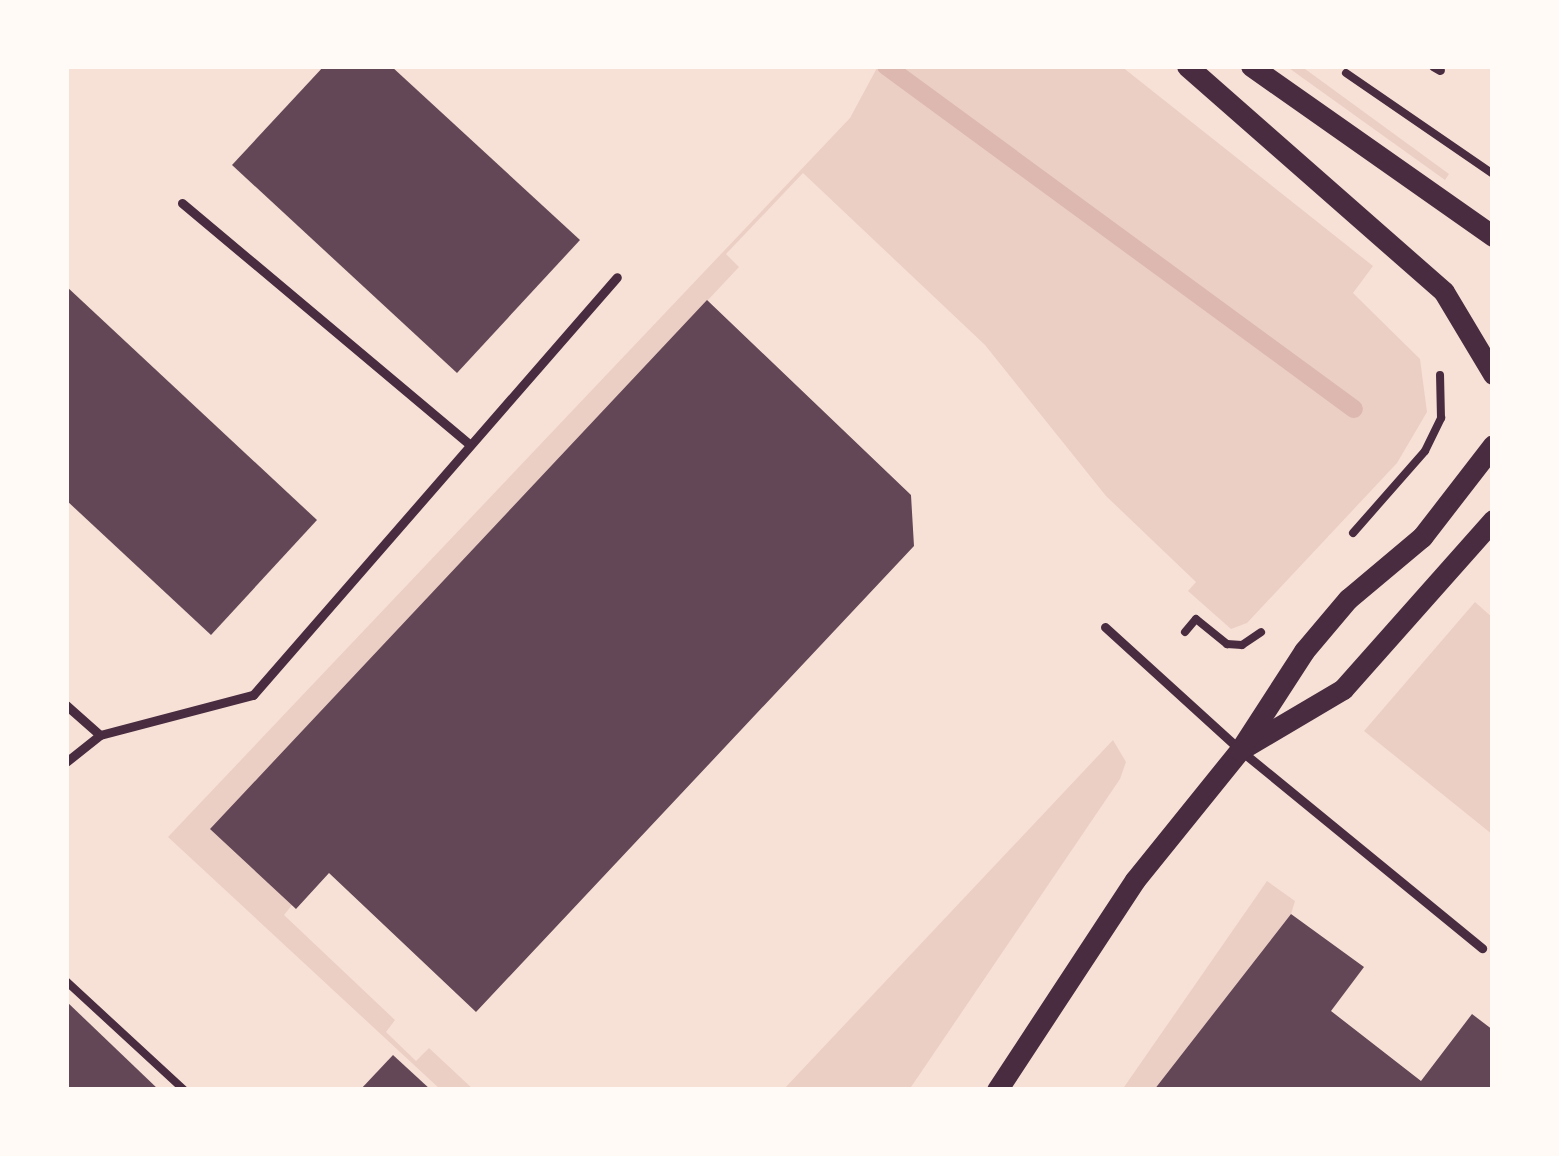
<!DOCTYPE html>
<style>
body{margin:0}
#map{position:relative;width:1559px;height:1156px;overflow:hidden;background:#f7e1d7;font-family:Poppins,sans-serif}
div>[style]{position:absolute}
.green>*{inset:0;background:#ebcfc5}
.stream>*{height:18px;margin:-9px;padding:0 9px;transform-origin:9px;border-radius:9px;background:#dcb8b0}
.building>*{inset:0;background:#644757}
.path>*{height:8px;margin:-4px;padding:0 4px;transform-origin:4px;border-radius:4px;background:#4a2c40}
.service>*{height:9px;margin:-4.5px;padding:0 4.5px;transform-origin:4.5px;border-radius:4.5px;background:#4a2c40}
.tertiary>*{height:21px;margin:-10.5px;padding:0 10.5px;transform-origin:10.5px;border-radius:10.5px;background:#4a2c40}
span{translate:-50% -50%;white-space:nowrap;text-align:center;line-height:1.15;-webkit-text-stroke:12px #fffaf5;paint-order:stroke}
.frame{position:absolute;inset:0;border:69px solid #fffaf5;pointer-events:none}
</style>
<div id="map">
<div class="green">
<div style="clip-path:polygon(878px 66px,1121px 66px,1373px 266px,1353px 293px,1420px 359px,1427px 412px,1397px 463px,1247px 623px,1231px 629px,1188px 591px,1196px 582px,1106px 496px,985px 345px,803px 173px,726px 254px,739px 267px,211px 829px,292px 905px,284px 915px,395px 1020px,386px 1032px,416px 1061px,429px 1048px,474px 1090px,441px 1090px,168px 837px,850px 118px)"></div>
<div style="clip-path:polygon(1286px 66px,1301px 66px,1449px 174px,1445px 180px)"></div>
<div style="clip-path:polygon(1475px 602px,1493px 618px,1493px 835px,1364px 731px)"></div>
<div style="clip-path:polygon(1113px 740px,1126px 762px,1120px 779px,909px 1090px,783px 1090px)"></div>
<div style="clip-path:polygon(1267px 881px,1295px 901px,1291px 914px,1154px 1090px,1122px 1090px)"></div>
</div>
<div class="stream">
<div style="left:886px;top:66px;width:580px;rotate:36.24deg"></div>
</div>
<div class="building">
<div style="clip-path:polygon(324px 66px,391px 66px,580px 240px,457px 373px,232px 165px)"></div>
<div style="clip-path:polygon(66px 286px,317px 520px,211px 635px,66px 500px)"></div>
<div style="clip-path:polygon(707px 300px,911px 495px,914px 546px,476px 1012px,329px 873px,296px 909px,210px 829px)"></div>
<div style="clip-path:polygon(1291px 914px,1364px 967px,1331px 1011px,1421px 1081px,1472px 1014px,1493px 1030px,1493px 1090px,1154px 1090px)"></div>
<div style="clip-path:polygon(66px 1001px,159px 1090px,66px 1090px)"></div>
<div style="clip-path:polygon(393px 1055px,431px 1090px,360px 1090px)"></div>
</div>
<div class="path">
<div style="left:1346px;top:73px;width:178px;rotate:34.5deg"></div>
<div style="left:1353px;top:533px;width:109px;rotate:-48.7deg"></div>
<div style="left:1425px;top:451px;width:37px;rotate:-64deg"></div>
<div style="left:1441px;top:418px;width:43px;rotate:-91.3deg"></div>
<div style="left:1185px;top:632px;width:17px;rotate:-50deg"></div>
<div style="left:1196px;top:619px;width:40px;rotate:39deg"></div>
<div style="left:1227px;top:644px;width:15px;rotate:4deg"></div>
<div style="left:1242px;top:645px;width:23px;rotate:-34deg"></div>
<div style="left:66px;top:981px;width:161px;rotate:42.7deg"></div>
</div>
<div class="service">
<div style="left:1433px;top:66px;width:8px;rotate:30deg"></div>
<div style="left:182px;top:203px;width:376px;rotate:40deg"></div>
<div style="left:1105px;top:627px;width:183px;rotate:42.3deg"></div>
<div style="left:1240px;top:750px;width:313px;rotate:39.3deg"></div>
<div style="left:66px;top:705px;width:45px;rotate:41.4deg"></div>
<div style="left:100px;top:735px;width:43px;rotate:141.5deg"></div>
<div style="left:100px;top:735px;width:158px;rotate:-14.7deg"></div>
<div style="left:253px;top:695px;width:554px;rotate:-48.95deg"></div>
</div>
<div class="tertiary">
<div style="left:1187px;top:66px;width:342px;rotate:41.3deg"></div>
<div style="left:1444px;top:292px;width:96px;rotate:59.1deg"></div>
<div style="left:1251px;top:66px;width:296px;rotate:35.1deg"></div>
<div style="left:1245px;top:747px;width:114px;rotate:-30.6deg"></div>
<div style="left:1343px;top:689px;width:226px;rotate:-48.4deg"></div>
<div style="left:997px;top:1090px;width:251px;rotate:-56.7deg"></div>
<div style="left:1135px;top:880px;width:167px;rotate:-51.1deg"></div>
<div style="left:1240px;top:750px;width:118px;rotate:-57.1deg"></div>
<div style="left:1304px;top:651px;width:68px;rotate:-49.8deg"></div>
<div style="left:1348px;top:599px;width:97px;rotate:-40deg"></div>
<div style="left:1422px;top:537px;width:116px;rotate:-52.3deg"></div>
</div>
<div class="frame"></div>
</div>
